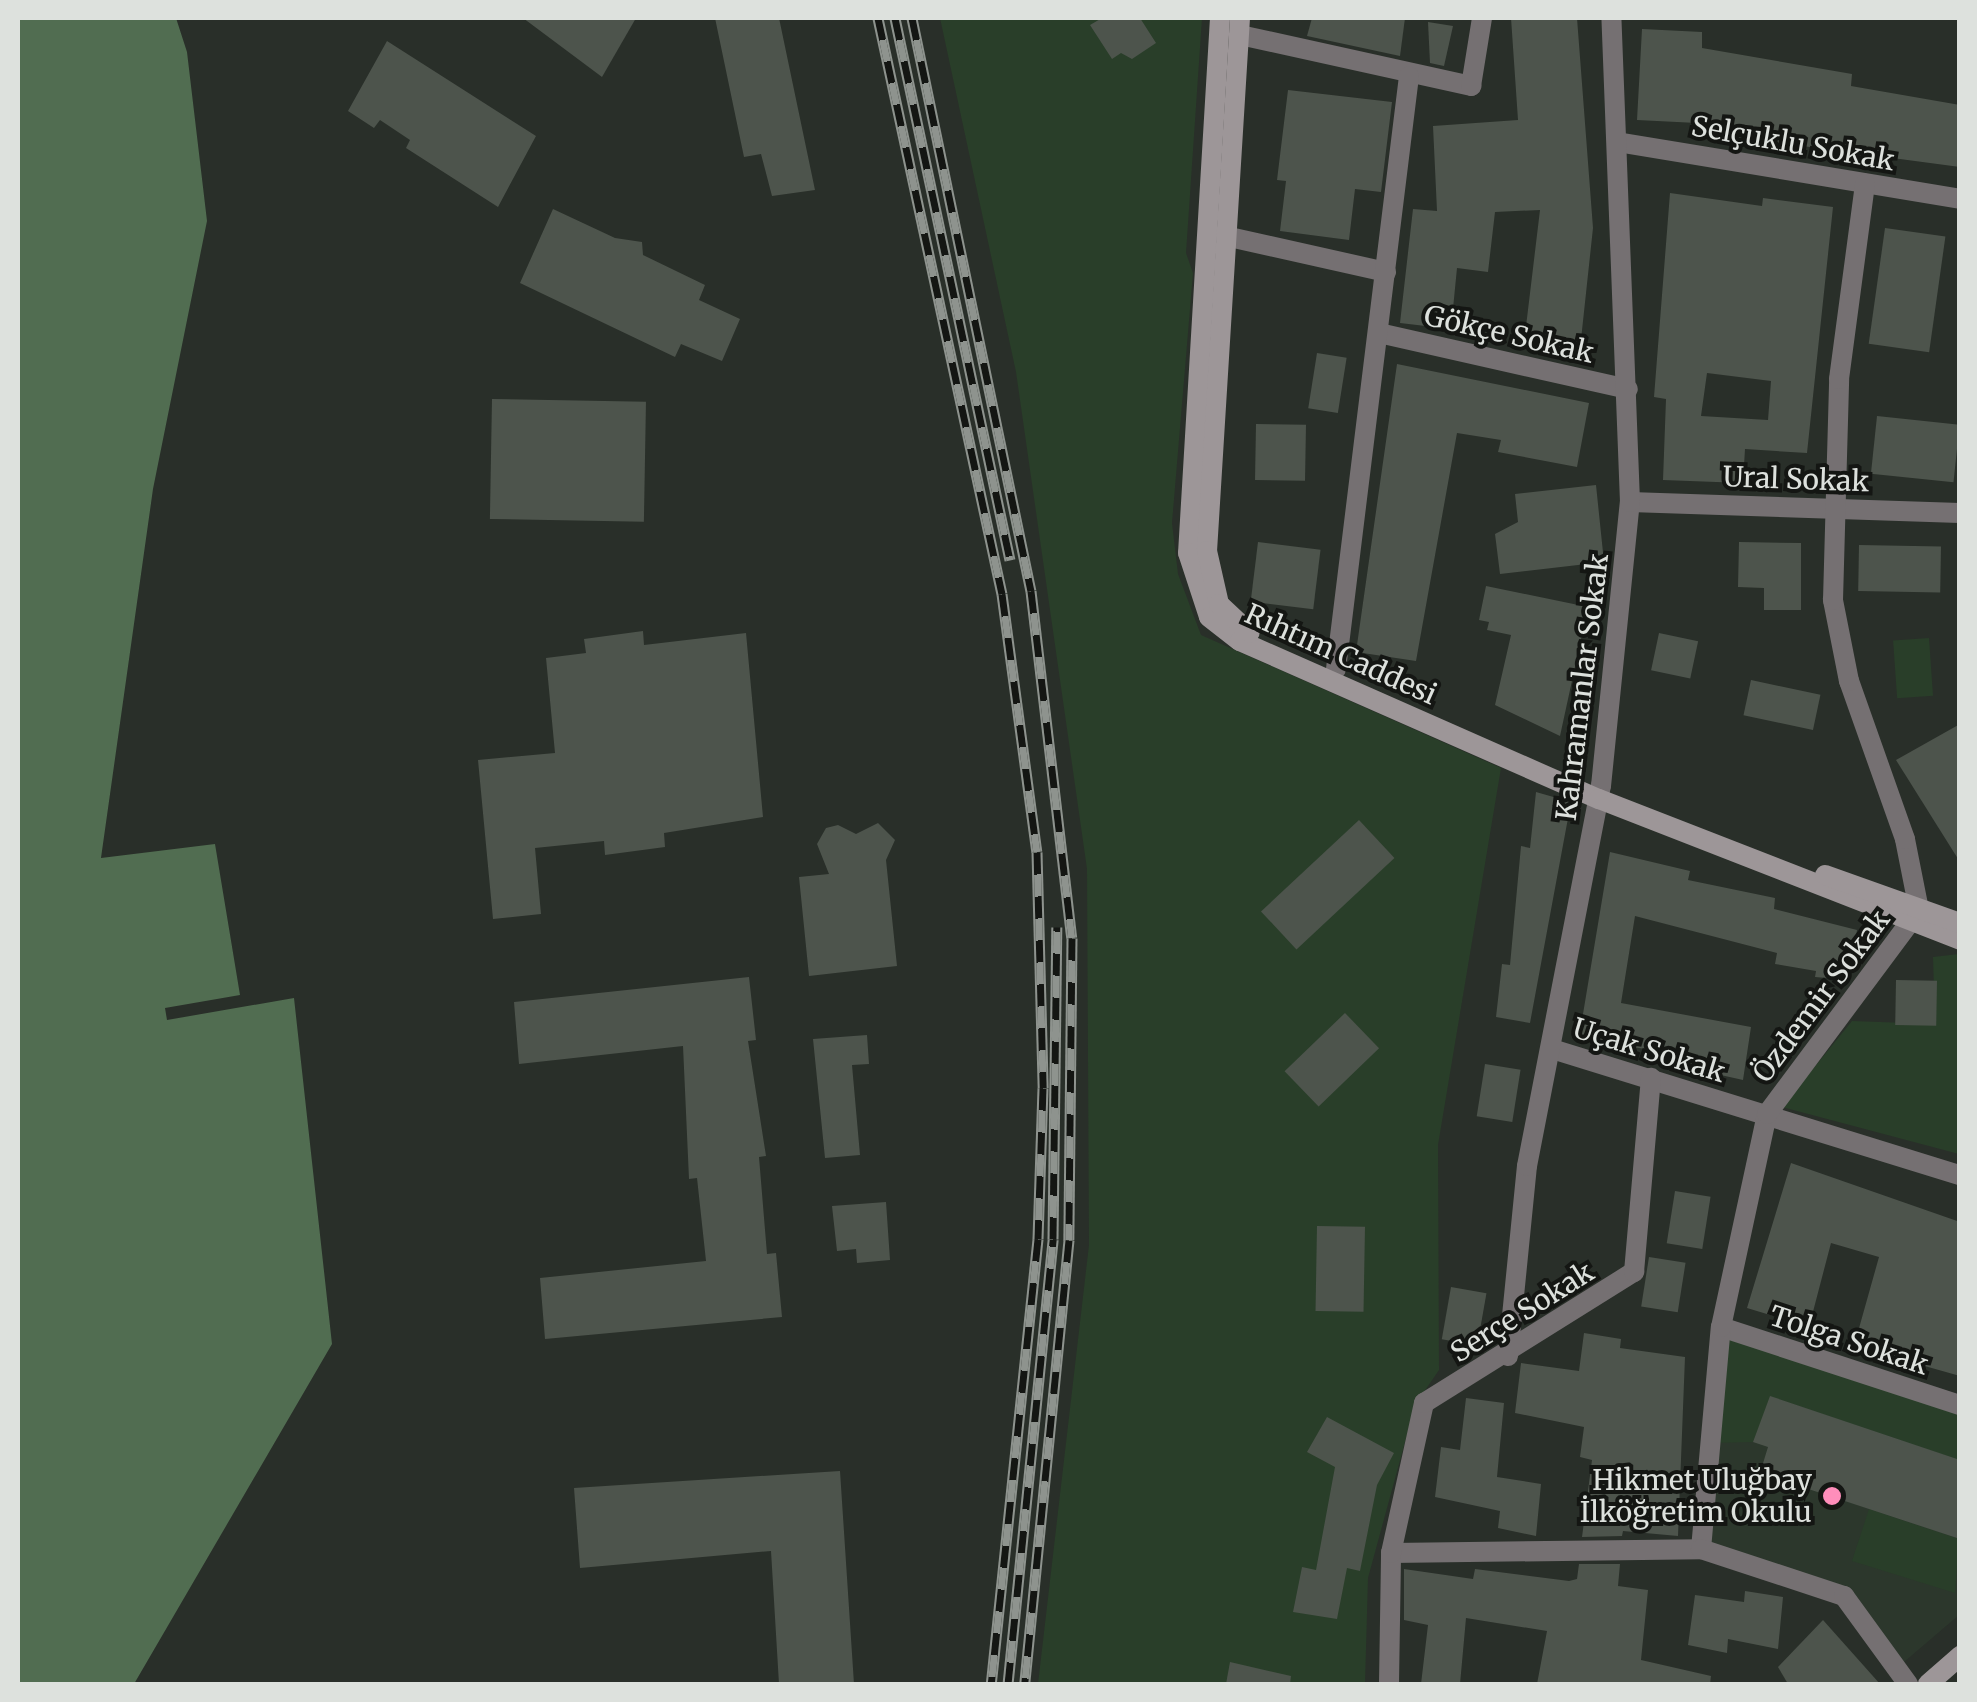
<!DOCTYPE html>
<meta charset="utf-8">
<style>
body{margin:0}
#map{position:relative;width:1977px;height:1702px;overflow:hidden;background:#292f29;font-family:Merriweather,serif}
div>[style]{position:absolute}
.built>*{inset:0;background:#2c372c}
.green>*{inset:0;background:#293e29;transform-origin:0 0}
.water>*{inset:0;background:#516d51}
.building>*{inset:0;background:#4d544c;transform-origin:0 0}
.street>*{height:20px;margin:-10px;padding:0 10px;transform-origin:10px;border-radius:10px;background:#757072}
.secondary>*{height:20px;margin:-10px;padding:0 10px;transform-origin:10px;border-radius:10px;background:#9d9698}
.rail>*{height:11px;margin-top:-5.5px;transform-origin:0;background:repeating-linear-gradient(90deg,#141613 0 22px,#8e938e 0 44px);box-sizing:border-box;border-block:2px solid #8e938e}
.dots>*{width:28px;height:28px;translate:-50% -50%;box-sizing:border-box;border:5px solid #141613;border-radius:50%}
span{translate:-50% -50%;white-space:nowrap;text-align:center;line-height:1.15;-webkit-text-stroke:8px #141613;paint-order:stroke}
.street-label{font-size:28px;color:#dde1dd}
.poi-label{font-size:28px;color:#dde1dd}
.right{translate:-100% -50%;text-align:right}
.frame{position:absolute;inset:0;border:20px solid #dde1dd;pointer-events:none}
</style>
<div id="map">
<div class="built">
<div style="clip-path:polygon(1721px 1327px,1959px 1405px,1959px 1615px,1897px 1668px,1844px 1596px,1701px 1549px)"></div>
</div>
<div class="green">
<div style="clip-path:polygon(940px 18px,1202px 18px,1186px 253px,1193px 273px,1172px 523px,1178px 574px,1201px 635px,1501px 768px,1438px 1145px,1439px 1370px,1415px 1405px,1368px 1578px,1365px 1684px,1038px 1684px,1089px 1245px,1087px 869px,1016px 372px)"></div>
<div style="left:1929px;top:638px;width:58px;height:36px;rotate:86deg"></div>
<div style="clip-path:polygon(1959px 954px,1959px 1154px,1782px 1107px,1852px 1021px,1935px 1024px,1933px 957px)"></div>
<div style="clip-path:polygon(1721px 1327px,1959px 1405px,1959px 1460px,1771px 1397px,1753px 1442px,1710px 1443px)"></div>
<div style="clip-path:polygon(1869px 1509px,1959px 1539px,1955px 1593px,1852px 1561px)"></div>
</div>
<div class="water">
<div style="clip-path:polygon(18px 18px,176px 18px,187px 52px,207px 221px,153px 489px,101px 858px,215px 844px,240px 995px,165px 1008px,167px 1020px,294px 998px,332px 1344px,134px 1684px,18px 1684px)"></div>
</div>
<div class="building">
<div style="clip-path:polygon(523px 18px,636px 18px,602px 77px)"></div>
<div style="clip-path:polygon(715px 18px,779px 18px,815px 190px,772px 196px,761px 154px,744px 157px)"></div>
<div style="clip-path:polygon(1102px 18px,1140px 18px,1156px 43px,1132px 59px,1121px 53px,1112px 59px,1090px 25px)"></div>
<div style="clip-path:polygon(1312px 18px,1405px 18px,1400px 56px,1307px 36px)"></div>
<div style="clip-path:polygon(1511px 18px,1577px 18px,1593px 228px,1580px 349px,1524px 343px,1540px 210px,1495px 212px,1488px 272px,1457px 268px,1451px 329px,1400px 323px,1413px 209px,1437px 211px,1433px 126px,1518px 120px)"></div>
<div style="clip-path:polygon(1428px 22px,1453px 26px,1444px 66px,1430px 63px)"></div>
<div style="clip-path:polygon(1642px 29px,1702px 32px,1702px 48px,1852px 74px,1851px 86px,1960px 105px,1960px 167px,1749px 139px,1750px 133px,1697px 129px,1697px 123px,1637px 120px)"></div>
<div style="clip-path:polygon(387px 41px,536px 136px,498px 207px,406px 148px,410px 140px,380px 120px,374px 128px,348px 111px)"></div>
<div style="clip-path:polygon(1288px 90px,1392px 102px,1381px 192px,1355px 189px,1349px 240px,1280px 231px,1286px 181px,1277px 180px)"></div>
<div style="clip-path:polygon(evenodd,1670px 193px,1762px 206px,1763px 198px,1833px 207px,1807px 453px,1745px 449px,1743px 483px,1663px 480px,1666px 399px,1654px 397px,1670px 193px,1707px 373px,1771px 381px,1768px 420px,1701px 416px,1707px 373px)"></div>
<div style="clip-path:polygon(553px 209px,615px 238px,642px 242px,643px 255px,705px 285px,699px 300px,740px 319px,722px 361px,681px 344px,675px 357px,520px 283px)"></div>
<div style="left:1885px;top:228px;width:61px;height:117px;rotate:8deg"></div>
<div style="left:1317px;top:353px;width:30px;height:56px;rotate:9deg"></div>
<div style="clip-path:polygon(1397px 364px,1589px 403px,1577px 467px,1498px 452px,1501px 440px,1457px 433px,1416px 661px,1356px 652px)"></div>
<div style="left:492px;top:399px;width:154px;height:120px;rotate:1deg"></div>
<div style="left:1877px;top:416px;width:83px;height:58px;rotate:6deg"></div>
<div style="left:1256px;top:424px;width:50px;height:56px;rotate:1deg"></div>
<div style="clip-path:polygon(1596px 485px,1604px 562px,1500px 574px,1495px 534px,1518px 522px,1515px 494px)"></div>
<div style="left:1258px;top:542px;width:63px;height:60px;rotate:7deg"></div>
<div style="clip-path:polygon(1739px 542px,1801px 543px,1801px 610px,1764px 610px,1764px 588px,1738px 587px)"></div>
<div style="left:1859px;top:545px;width:82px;height:46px;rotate:1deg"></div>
<div style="clip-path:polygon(1486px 586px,1588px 607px,1560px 736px,1495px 705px,1511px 635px,1487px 630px,1489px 622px,1479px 620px)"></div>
<div style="clip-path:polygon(643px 631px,644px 645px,746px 633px,763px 817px,664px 833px,665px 847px,605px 855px,604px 841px,535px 848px,541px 914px,493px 919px,478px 760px,555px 753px,546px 658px,586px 653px,584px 639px)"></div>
<div style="left:1659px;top:633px;width:40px;height:38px;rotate:12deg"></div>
<div style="left:1751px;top:680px;width:71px;height:36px;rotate:12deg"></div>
<div style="clip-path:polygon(1960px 724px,1960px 862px,1896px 760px)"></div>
<div style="clip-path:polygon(1536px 792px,1571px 802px,1530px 1023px,1496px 1017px,1502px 964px,1510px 965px,1521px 846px,1530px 848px)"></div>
<div style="left:1359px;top:820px;width:52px;height:134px;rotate:47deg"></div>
<div style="clip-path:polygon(878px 823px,895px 840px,886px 860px,897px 966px,809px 976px,799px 877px,829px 874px,817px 844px,826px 828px,838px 825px,856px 834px)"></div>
<div style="clip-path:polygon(1610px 852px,1690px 871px,1688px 880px,1775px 898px,1774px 909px,1857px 930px,1850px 980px,1815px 977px,1816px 971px,1775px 964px,1777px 953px,1635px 916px,1621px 1003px,1751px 1027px,1743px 1080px,1667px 1063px,1669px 1053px,1579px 1038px)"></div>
<div style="clip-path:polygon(749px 977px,756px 1040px,748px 1041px,766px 1156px,759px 1157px,767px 1254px,776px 1253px,782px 1317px,545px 1339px,540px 1278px,706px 1261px,697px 1178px,689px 1179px,683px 1046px,519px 1064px,514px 1002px)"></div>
<div style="left:1896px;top:980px;width:41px;height:45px;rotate:1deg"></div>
<div style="left:1345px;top:1013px;width:49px;height:84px;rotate:46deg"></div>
<div style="clip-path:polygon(867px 1035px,869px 1064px,852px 1065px,860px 1155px,825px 1158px,813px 1039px)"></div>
<div style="left:1485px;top:1064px;width:36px;height:53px;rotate:9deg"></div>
<div style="clip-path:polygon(1791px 1163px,1960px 1222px,1960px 1376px,1854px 1346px,1879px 1257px,1831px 1243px,1809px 1327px,1747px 1308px)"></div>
<div style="left:1675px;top:1191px;width:36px;height:53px;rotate:9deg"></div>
<div style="clip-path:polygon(886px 1202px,890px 1260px,857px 1263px,856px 1249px,837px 1251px,832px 1206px)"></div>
<div style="left:1317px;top:1226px;width:48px;height:85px;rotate:1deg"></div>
<div style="left:1649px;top:1257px;width:37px;height:50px;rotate:9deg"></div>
<div style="left:1451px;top:1287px;width:36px;height:53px;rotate:10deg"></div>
<div style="clip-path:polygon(1584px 1333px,1621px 1339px,1620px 1348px,1685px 1357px,1678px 1536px,1623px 1531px,1622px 1536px,1582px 1537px,1592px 1460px,1580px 1457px,1584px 1427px,1515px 1413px,1521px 1363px,1579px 1371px)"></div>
<div style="clip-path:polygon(1770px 1396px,1960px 1460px,1960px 1539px,1760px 1473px,1768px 1447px,1753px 1442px)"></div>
<div style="clip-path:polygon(1466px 1398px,1504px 1403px,1497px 1477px,1541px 1484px,1536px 1536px,1498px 1528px,1500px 1511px,1435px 1497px,1441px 1447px,1460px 1450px)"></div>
<div style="clip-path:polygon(1327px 1417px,1394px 1453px,1377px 1485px,1360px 1571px,1347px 1568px,1337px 1619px,1293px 1612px,1302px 1567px,1316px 1570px,1335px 1467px,1307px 1452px)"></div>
<div style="clip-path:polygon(840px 1471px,854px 1684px,779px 1684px,771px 1551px,580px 1568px,574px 1488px)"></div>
<div style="clip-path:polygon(1579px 1564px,1620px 1564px,1618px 1586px,1648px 1590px,1641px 1660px,1711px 1676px,1710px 1684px,1537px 1684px,1547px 1631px,1466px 1618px,1460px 1684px,1421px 1684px,1428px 1625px,1404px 1620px,1404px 1569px,1473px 1579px,1475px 1569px,1569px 1581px,1577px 1579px)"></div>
<div style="clip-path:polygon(1745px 1591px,1783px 1597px,1778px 1649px,1728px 1639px,1727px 1653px,1688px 1645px,1695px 1595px,1744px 1602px)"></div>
<div style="clip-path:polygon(1823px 1620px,1880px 1684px,1788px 1684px,1778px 1667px)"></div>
<div style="clip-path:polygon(1230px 1662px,1291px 1676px,1290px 1684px,1226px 1684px)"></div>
</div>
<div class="street">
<div style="left:1240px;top:35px;width:237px;rotate:12.4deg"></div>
<div style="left:1471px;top:86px;width:69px;rotate:-80.8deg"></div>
<div style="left:1617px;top:142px;width:348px;rotate:9.4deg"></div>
<div style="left:1225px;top:236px;width:165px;rotate:12.6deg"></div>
<div style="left:1379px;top:333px;width:255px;rotate:12.7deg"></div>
<div style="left:1630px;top:502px;width:330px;rotate:1.9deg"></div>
<div style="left:1336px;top:669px;width:597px;rotate:-82.98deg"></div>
<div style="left:1552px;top:1049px;width:427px;rotate:17.2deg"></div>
<div style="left:1721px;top:1327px;width:251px;rotate:18.1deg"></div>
<div style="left:1508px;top:1356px;width:191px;rotate:-84.3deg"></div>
<div style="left:1527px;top:1166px;width:387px;rotate:-79deg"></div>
<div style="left:1601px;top:786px;width:285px;rotate:-84.2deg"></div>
<div style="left:1630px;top:502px;width:484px;rotate:-92.2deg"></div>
<div style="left:1701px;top:1549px;width:223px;rotate:-84.9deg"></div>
<div style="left:1721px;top:1327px;width:218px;rotate:-77.8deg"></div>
<div style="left:1767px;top:1114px;width:254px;rotate:-53.3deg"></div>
<div style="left:1919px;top:910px;width:72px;rotate:-101.2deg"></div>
<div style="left:1905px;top:839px;width:168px;rotate:-109.5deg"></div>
<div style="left:1849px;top:681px;width:83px;rotate:-101.2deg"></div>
<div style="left:1833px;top:600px;width:221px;rotate:-88.4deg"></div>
<div style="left:1839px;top:379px;width:197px;rotate:-82.4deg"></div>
<div style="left:1391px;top:1553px;width:310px;rotate:-0.7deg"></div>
<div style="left:1701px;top:1549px;width:151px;rotate:18.2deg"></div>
<div style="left:1844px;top:1596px;width:109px;rotate:54deg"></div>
<div style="left:1389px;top:1684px;width:131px;rotate:-89.1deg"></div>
<div style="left:1391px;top:1553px;width:154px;rotate:-77.6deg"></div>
<div style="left:1424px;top:1403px;width:248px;rotate:-32deg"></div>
<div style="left:1634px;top:1272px;width:195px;rotate:-85deg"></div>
</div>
<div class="secondary">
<div style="left:1220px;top:18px;width:536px;rotate:93.42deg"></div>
<div style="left:1188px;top:553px;width:67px;rotate:71.8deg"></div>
<div style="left:1209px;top:617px;width:39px;rotate:38deg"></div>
<div style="left:1240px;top:641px;width:392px;rotate:23.8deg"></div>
<div style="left:1599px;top:799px;width:388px;rotate:21.3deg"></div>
<div style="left:1240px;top:18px;width:534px;rotate:93.54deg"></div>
<div style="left:1207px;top:551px;width:54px;rotate:77.2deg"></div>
<div style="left:1219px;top:604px;width:42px;rotate:43.1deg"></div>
<div style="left:1825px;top:875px;width:143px;rotate:19.6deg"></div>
<div style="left:1928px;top:1684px;width:43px;rotate:-41.2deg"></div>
</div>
<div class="rail">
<div style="left:878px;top:18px;width:589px;rotate:77.85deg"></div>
<div style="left:1002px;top:594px;width:260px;rotate:82.3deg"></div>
<div style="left:1037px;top:852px;width:236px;rotate:88.5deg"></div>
<div style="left:1043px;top:1088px;width:151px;rotate:91.9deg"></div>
<div style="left:1038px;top:1239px;width:447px;rotate:96deg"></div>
<div style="left:895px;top:18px;width:554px;rotate:78.02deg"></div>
<div style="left:912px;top:18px;width:585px;rotate:78.27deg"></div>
<div style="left:1031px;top:591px;width:349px;rotate:83.3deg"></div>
<div style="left:1072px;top:938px;width:302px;rotate:90.6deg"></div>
<div style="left:1069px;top:1240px;width:446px;rotate:95.7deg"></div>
<div style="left:1008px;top:1684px;width:447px;rotate:-84.2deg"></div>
<div style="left:1053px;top:1239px;width:312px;rotate:-89.3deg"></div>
</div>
<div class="dots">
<div style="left:1832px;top:1496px;background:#ff8ebb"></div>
</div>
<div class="street-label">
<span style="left:1793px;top:143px;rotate:10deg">Selçuklu Sokak</span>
<span style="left:1509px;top:334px;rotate:13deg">Gökçe Sokak</span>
<span style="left:1796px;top:479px;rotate:2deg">Ural Sokak</span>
<span style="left:1341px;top:654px;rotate:24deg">Rıhtım Caddesi</span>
<span style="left:1582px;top:687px;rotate:-83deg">Kahramanlar Sokak</span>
<span style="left:1821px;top:996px;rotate:-53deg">Özdemir Sokak</span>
<span style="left:1649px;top:1050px;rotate:17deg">Uçak Sokak</span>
<span style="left:1522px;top:1312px;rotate:-32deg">Serçe Sokak</span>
<span style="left:1849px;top:1340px;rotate:18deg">Tolga Sokak</span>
</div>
<div class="poi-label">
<span class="right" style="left:1812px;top:1496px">Hikmet Uluğbay<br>İlköğretim Okulu</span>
</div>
<div class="frame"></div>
</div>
